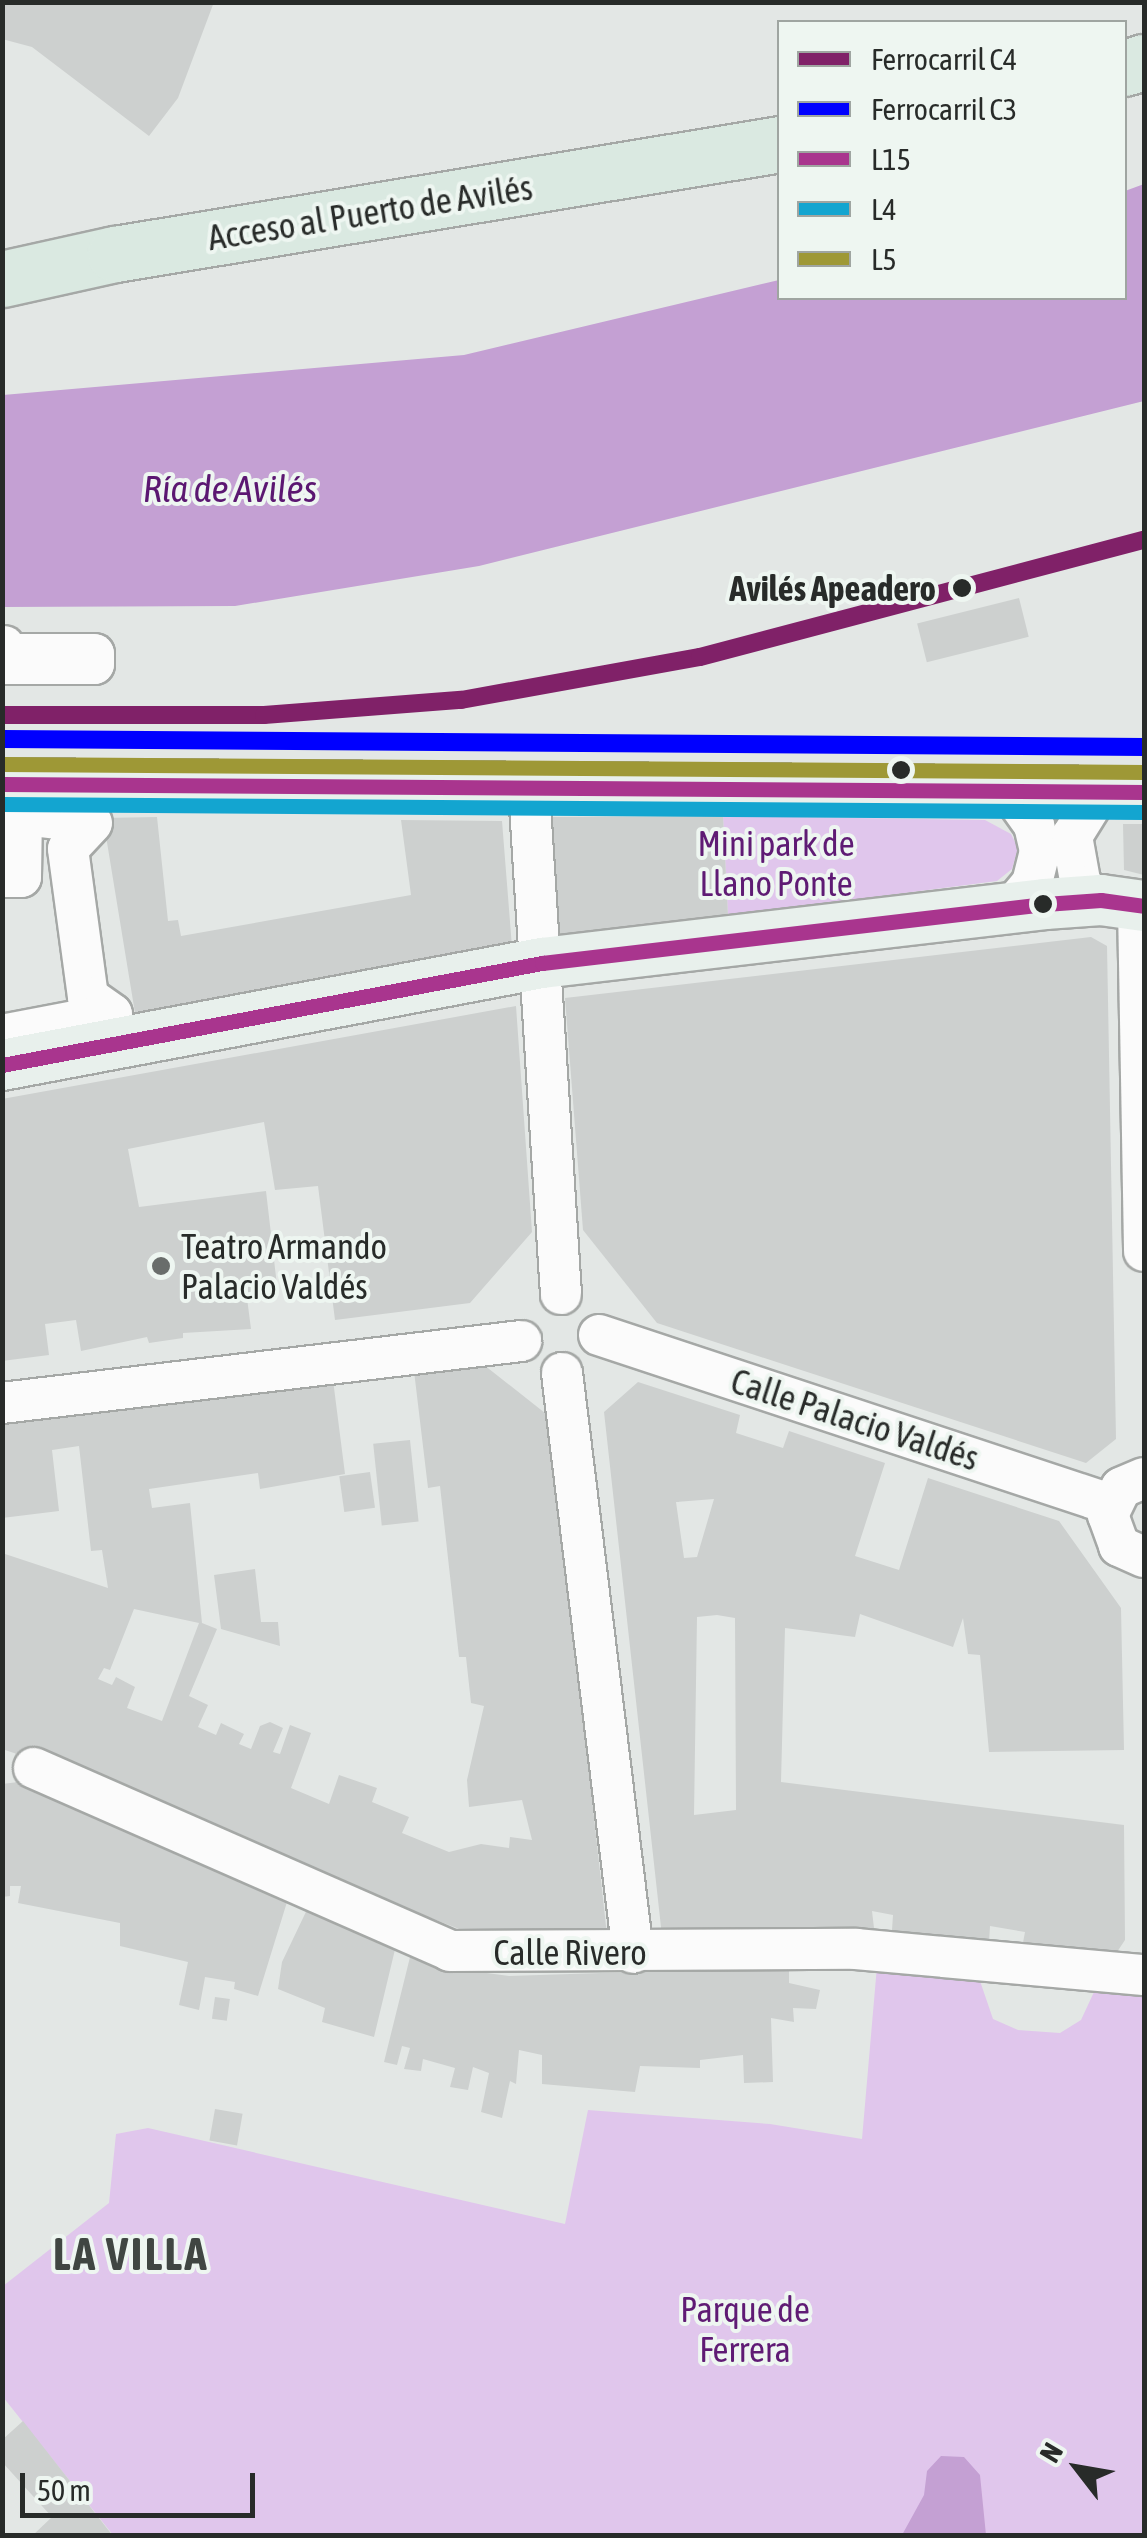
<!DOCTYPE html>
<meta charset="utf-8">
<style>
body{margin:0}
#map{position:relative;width:1147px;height:2538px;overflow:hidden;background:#e3e7e5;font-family:"Asap Condensed",sans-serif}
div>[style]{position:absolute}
.green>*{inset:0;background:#e0c6ec}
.water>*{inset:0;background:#c4a0d3}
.building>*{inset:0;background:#cdd0cf;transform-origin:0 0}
.roads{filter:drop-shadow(2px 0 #a5a8a6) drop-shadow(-2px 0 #a5a8a6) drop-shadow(0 2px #a5a8a6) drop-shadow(0 -2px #a5a8a6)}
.minor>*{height:40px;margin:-20px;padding:0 20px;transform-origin:20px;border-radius:20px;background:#fbfbfb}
.major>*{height:50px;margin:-25px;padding:0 25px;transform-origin:25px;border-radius:25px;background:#e8f0ec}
.highway>*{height:55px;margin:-27.5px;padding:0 27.5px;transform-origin:27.5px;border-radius:27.5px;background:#dae9e1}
.bus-1>*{height:15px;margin:-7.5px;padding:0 7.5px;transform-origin:7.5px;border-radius:7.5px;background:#a9358e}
.bus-2>*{height:15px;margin:-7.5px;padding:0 7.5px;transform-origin:7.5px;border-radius:7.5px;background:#13a5d0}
.bus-3>*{height:15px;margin:-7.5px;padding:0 7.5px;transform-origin:7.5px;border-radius:7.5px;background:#9e9836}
.rail-1>*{height:18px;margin:-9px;padding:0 9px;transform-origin:9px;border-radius:9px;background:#802168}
.rail-2>*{height:18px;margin:-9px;padding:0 9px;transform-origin:9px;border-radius:9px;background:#00f}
.dots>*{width:28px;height:28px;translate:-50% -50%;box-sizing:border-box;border:5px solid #eef6f1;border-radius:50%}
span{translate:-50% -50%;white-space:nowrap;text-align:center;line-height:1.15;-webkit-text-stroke:8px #eef6f1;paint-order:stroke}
.street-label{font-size:35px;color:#282b29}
.stop-label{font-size:35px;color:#282b29;font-weight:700}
.right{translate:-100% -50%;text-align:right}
.park-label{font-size:35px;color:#5f1b74}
.poi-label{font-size:35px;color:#282b29}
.left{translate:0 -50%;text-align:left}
.water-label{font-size:38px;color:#5b1771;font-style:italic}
.district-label{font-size:45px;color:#404642;font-weight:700;letter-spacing:2.5px}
.frame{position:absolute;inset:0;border:5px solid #282b29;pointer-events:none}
.legend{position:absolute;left:777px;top:20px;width:350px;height:280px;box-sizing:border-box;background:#eef6f1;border:2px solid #9fa5a1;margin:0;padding:12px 18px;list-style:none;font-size:30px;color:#282b29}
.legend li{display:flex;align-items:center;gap:20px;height:50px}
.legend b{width:50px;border:2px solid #9fa5a1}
.north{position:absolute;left:1027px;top:2418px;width:100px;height:100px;-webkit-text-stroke:8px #eef6f1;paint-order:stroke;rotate:301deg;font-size:28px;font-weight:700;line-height:40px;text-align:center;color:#282b29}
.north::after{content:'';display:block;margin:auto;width:35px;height:45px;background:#282b29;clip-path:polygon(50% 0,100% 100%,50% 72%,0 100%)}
.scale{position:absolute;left:20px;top:2473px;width:235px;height:45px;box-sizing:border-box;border:5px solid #282b29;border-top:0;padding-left:12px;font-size:30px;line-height:35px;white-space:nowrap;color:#282b29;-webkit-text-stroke:8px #eef6f1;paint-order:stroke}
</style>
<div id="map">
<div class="green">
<div style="clip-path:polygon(723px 816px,985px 820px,1011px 834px,1018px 848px,1012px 869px,997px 881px,728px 916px)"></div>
<div style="clip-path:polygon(877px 1966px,979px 1978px,993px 2019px,1018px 2030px,1060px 2033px,1081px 2020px,1094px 1992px,1144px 1996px,1144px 2535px,113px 2535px,3px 2397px,3px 2286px,109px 2203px,116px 2134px,148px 2128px,565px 2224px,588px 2110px,770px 2124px,862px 2139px)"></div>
</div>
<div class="water">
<div style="clip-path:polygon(1144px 184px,1144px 401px,479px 566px,235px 606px,3px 607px,3px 395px,464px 355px,779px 280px,780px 298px,1124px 298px,1125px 191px)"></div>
<div style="clip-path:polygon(941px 2456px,964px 2457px,980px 2475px,986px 2535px,902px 2535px,924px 2495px,927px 2471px)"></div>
</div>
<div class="building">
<div style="clip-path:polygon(2px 2px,214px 2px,178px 98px,149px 136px,32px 47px,2px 39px)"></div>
<div style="left:1019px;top:598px;width:40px;height:105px;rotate:76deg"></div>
<div style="clip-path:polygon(723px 816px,728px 916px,559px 936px,551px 817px)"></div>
<div style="clip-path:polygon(157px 817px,168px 921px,178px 920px,181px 936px,411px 895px,401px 820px,502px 821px,512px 947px,135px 1013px,103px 818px)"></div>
<div style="clip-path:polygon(1123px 824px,1144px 824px,1144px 875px,1124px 870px)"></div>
<div style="clip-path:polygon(1091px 937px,1107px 946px,1116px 1439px,1086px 1463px,657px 1323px,583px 1230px,565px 998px)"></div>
<div style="clip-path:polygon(516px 1006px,532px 1232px,470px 1303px,335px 1320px,318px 1186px,275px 1190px,264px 1122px,128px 1149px,139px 1207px,266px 1191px,278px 1294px,247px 1298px,251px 1329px,183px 1333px,183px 1338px,149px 1343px,147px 1337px,81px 1351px,76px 1320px,45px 1324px,49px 1355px,2px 1361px,2px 1099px)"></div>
<div style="clip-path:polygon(evenodd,479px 1361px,550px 1417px,607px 1935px,472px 1934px,262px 1852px,45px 1751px,41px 1762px,2px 1749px,2px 1553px,108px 1588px,102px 1550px,91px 1551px,79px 1446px,52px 1450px,59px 1511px,2px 1518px,2px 1421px,333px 1380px,345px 1474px,260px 1489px,258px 1473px,149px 1489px,152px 1508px,190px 1503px,202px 1623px,217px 1629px,189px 1696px,208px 1705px,198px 1727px,216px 1735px,221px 1723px,244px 1734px,239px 1744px,251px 1749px,260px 1726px,270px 1722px,283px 1728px,273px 1752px,280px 1754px,290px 1725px,311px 1733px,291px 1788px,329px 1804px,339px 1775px,377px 1788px,372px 1802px,409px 1817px,402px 1833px,449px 1852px,481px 1844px,509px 1848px,510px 1837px,532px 1840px,522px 1800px,469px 1807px,467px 1780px,484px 1706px,471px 1703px,466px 1657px,459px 1657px,440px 1486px,428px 1488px,414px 1371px,479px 1361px,134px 1609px,199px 1623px,162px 1721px,127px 1708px,135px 1687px,116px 1677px,112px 1685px,98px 1679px,104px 1668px,110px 1670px,134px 1609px)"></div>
<div style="clip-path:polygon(evenodd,638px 1382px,740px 1415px,736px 1433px,783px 1448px,789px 1431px,885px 1463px,855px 1556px,899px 1570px,928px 1478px,1059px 1521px,1121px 1608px,1124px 1750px,989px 1752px,980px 1655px,968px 1654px,963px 1618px,953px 1647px,860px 1614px,855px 1637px,785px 1628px,781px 1782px,1124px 1825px,1125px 1940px,1115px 1955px,1022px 1948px,1025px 1932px,990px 1926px,989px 1942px,892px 1930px,893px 1915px,872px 1911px,874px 1928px,752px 1928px,705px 1939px,662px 1936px,604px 1412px,638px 1382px,714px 1499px,697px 1557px,684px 1558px,676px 1502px,714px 1499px,638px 1382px,717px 1615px,735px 1618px,736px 1810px,694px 1815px,697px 1617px,717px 1615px)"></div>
<div style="left:410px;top:1440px;width:82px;height:37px;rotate:84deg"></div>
<div style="left:370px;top:1472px;width:36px;height:31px;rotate:82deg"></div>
<div style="clip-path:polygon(255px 1569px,261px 1622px,278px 1622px,280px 1646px,221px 1629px,214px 1575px)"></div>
<div style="clip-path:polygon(43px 1779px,75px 1793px,73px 1809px,291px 1889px,258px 1996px,234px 1989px,235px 1982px,205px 1977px,199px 2010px,179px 2005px,188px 1962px,120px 1946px,120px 1923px,18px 1903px,21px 1886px,10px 1886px,10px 1896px,2px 1897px,2px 1784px)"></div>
<div style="clip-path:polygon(314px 1895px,398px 1937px,374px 2037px,322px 2022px,325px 2008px,278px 1989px,282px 1962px)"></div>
<div style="clip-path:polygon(412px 1949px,472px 1971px,509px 1976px,789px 1967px,789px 1983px,820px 1990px,816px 2009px,793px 2008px,794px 2022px,771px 2018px,773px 2082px,744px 2083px,743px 2055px,700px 2060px,700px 2068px,640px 2066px,635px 2092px,542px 2084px,542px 2055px,519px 2050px,516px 2084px,510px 2081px,502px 2118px,481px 2112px,489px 2073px,473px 2067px,468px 2090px,450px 2087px,455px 2068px,423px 2059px,421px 2071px,404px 2069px,410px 2048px,402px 2046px,397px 2065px,384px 2062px)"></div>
<div style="left:215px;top:1997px;width:15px;height:22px;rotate:8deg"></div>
<div style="left:215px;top:2109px;width:28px;height:32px;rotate:10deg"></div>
<div style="clip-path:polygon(23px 2421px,113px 2536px,32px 2536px,52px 2517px,2px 2462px,2px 2440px)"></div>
</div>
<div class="roads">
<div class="minor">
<div style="left:2px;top:664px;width:92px"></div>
<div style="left:94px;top:664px;width:10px;rotate:-90deg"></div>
<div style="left:94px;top:654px;width:90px;rotate:180deg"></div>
<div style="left:4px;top:654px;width:8px;rotate:-90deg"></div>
<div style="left:529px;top:790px;width:505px;rotate:86.37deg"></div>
<div style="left:1009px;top:790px;width:43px;rotate:54.5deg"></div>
<div style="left:1034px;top:825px;width:27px;rotate:77deg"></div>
<div style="left:1040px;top:851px;width:33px;rotate:104deg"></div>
<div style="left:1032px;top:883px;width:33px;rotate:130deg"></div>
<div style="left:1100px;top:791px;width:53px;rotate:121.9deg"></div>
<div style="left:1072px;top:836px;width:51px;rotate:79.8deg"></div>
<div style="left:1081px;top:886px;width:24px;rotate:35deg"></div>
<div style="left:2px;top:877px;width:19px"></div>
<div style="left:21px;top:877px;width:62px;rotate:-89.1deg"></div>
<div style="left:22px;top:815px;width:70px;rotate:6.5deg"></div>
<div style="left:92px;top:823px;width:35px;rotate:133deg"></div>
<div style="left:68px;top:849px;width:149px;rotate:82.3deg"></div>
<div style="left:88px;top:997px;width:29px;rotate:35deg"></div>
<div style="left:112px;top:1014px;width:112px;rotate:169.2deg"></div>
<div style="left:1138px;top:905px;width:346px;rotate:89deg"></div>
<div style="left:599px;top:1335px;width:538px;rotate:18.3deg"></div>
<div style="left:562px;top:1373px;width:584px;rotate:83.02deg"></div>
<div style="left:2px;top:1403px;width:523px;rotate:-6.81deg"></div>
<div style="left:1144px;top:1478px;width:25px;rotate:157deg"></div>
<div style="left:1121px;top:1488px;width:30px;rotate:116deg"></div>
<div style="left:1108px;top:1515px;width:33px;rotate:70deg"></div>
<div style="left:1119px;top:1546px;width:27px;rotate:24deg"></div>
<div style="left:34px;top:1768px;width:454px;rotate:23.7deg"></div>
<div style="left:450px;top:1951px;width:406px;rotate:-0.3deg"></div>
<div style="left:856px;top:1949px;width:289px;rotate:5.2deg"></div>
</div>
<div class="major">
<div style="left:2px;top:784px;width:1142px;rotate:0.4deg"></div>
<div style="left:2px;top:1065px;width:550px;rotate:-10.7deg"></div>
<div style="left:542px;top:963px;width:506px;rotate:-6.69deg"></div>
<div style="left:1045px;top:904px;width:56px;rotate:-4.1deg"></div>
<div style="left:1101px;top:900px;width:43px;rotate:7.9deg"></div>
</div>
<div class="highway">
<div style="left:1124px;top:68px;width:21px;rotate:-17deg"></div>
<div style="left:2px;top:279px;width:116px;rotate:-12.5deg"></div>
<div style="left:115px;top:254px;width:674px;rotate:-9.39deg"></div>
</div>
</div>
<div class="bus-1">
<div style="left:2px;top:784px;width:1142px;rotate:0.4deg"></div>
<div style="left:2px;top:1065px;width:550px;rotate:-10.7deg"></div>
<div style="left:542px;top:963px;width:506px;rotate:-6.69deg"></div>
<div style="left:1045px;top:904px;width:56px;rotate:-4.1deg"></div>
<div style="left:1101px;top:900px;width:43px;rotate:7.9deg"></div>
</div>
<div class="bus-2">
<div style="left:2px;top:804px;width:1142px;rotate:0.4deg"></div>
</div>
<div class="bus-3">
<div style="left:2px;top:764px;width:1142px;rotate:0.4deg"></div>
</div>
<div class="rail-1">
<div style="left:2px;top:715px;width:262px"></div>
<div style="left:264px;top:715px;width:198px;rotate:-4.4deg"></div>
<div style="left:461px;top:700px;width:243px;rotate:-10.2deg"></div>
<div style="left:700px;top:657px;width:459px;rotate:-14.8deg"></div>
</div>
<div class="rail-2">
<div style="left:2px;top:739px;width:1142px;rotate:0.4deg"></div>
</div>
<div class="dots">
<div style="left:962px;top:588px;background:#282b29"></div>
<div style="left:901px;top:770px;background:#282b29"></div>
<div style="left:1043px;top:904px;background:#282b29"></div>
<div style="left:161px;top:1266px;background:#696d6b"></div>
</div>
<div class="street-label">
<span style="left:370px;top:212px;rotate:-9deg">Acceso al Puerto de Avilés</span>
<span style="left:855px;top:1419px;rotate:18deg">Calle Palacio Valdés</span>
<span style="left:570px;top:1952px">Calle Rivero</span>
</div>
<div class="stop-label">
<span class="right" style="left:936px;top:588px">Avilés Apeadero</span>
</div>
<div class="park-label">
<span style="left:776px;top:863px">Mini park de<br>Llano Ponte</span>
<span style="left:745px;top:2329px">Parque de<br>Ferrera</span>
</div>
<div class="poi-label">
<span class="left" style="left:181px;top:1266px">Teatro Armando<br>Palacio Valdés</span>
</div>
<div class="water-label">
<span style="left:230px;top:489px">Ría de Avilés</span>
</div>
<div class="district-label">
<span style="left:131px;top:2255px">LA VILLA</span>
</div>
<div class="frame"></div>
<ul class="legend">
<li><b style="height:12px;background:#802168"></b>Ferrocarril C4</li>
<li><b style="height:12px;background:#00f"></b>Ferrocarril C3</li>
<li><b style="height:12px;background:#a9358e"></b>L15</li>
<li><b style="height:12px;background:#13a5d0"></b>L4</li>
<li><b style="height:12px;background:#9e9836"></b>L5</li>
</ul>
<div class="north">N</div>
<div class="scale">50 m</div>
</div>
